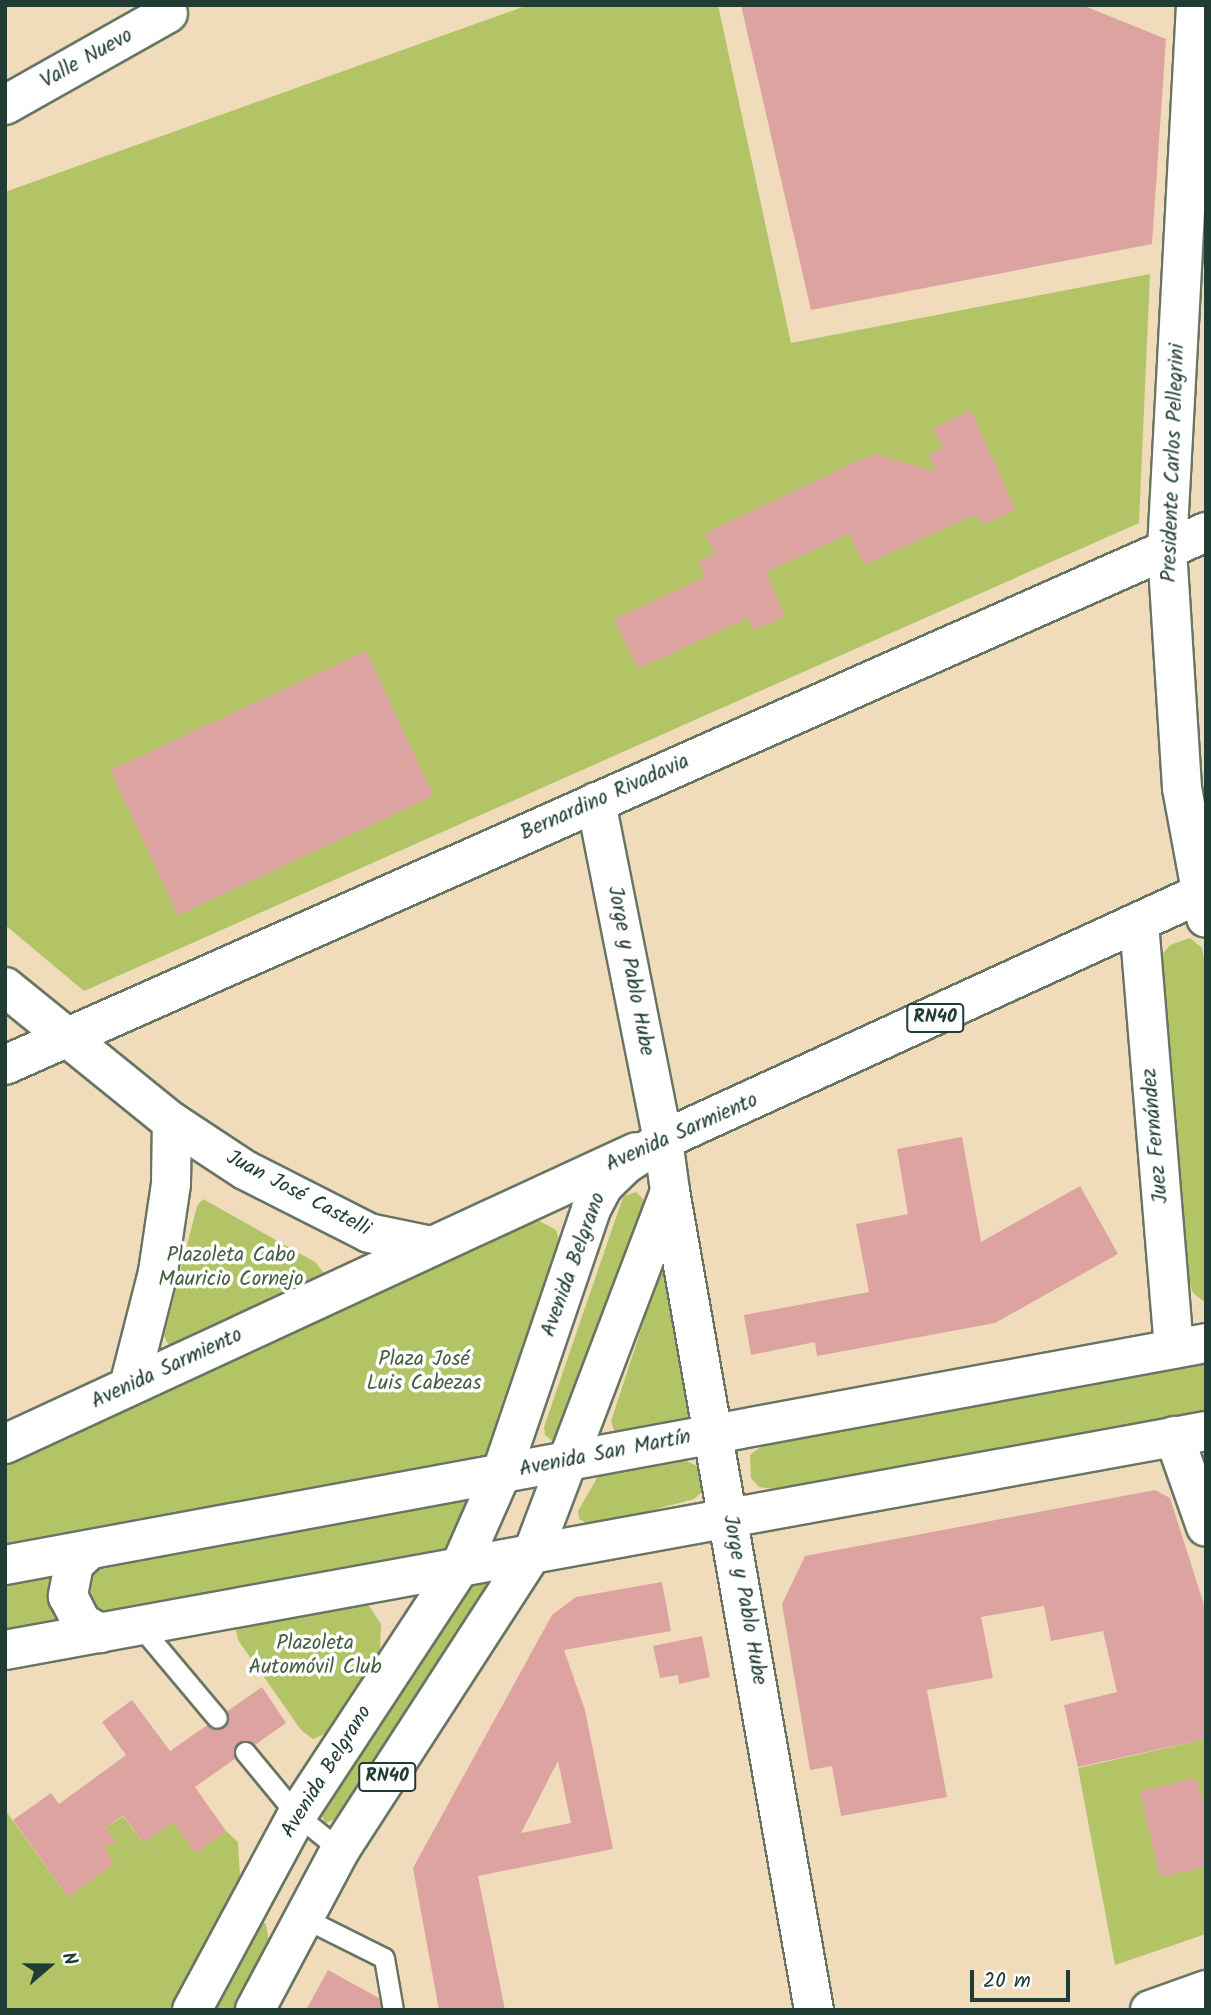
<!DOCTYPE html>
<meta charset="utf-8">
<style>
body{margin:0}
#map{position:relative;width:1211px;height:2015px;overflow:hidden;background:#f0dcbb;font-family:Kalam,sans-serif}
div>[style]{position:absolute}
.green>*{inset:0;background:#b3c467}
.building>*{inset:0;background:#dda3a1;transform-origin:0 0}
.roads{filter:drop-shadow(2px 0 #687563) drop-shadow(-2px 0 #687563) drop-shadow(0 2px #687563) drop-shadow(0 -2px #687563)}
.lane>*{height:19px;margin:-9.5px;padding:0 9.5px;transform-origin:9.5px;border-radius:9.5px;background:#fff}
.street>*{height:38px;margin:-19px;padding:0 19px;transform-origin:19px;border-radius:19px;background:#fff}
.secondary>*{height:38px;margin:-19px;padding:0 19px;transform-origin:19px;border-radius:19px;background:#fff}
.highway>*{height:38px;margin:-19px;padding:0 19px;transform-origin:19px;border-radius:19px;background:#fff}
span{translate:-50% -50%;white-space:nowrap;text-align:center;line-height:1.15;-webkit-text-stroke:7px #fff;paint-order:stroke}
.shield-label span{padding:2px 5px;background:#fff;border:2px solid;border-radius:5px;-webkit-text-stroke-width:0}
.shield-label{font-size:19px;color:#1f3d34;font-weight:700}
.street-label{font-size:21px;color:#1f3d34}
.park-label{font-size:21px;color:#445f41}
.frame{position:absolute;inset:0;border:7px solid #1f3d34;pointer-events:none}
.north{position:absolute;left:14px;top:1931px;width:70px;height:70px;-webkit-text-stroke:5px #fff;paint-order:stroke;rotate:70deg;font-size:19px;font-weight:700;line-height:28px;text-align:center;color:#1f3d34}
.north::after{content:'';display:block;margin:auto;width:24px;height:32px;background:#1f3d34;clip-path:polygon(50% 0,100% 100%,50% 72%,0 100%)}
.scale{position:absolute;left:970px;top:1970px;width:100px;height:32px;box-sizing:border-box;border:4px solid #1f3d34;border-top:0;padding-left:9px;font-size:21px;line-height:24px;white-space:nowrap;color:#1f3d34;-webkit-text-stroke:5px #fff;paint-order:stroke}
</style>
<div id="map">
<div class="green">
<div style="clip-path:polygon(528px 5px,718px 5px,791px 343px,1150px 274px,1139px 523px,84px 991px,5px 925px,5px 192px)"></div>
<div style="clip-path:polygon(1190px 938px,1202px 948px,1206px 968px,1206px 1303px,1193px 1293px,1187px 1276px,1159px 970px,1161px 956px,1170px 945px)"></div>
<div style="clip-path:polygon(636px 1192px,646px 1202px,557px 1445px,545px 1435px,544px 1427px,621px 1203px,624px 1196px)"></div>
<div style="clip-path:polygon(203px 1199px,315px 1262px,324px 1273px,170px 1348px,164px 1336px,197px 1206px)"></div>
<div style="clip-path:polygon(534px 1218px,556px 1230px,562px 1249px,492px 1456px,5px 1545px,5px 1460px)"></div>
<div style="clip-path:polygon(660px 1272px,665px 1272px,692px 1411px,687px 1420px,615px 1434px,611px 1421px)"></div>
<div style="clip-path:polygon(1206px 1355px,1206px 1419px,783px 1490px,759px 1487px,751px 1478px,750px 1455px,766px 1443px)"></div>
<div style="clip-path:polygon(678px 1457px,699px 1467px,703px 1478px,703px 1491px,694px 1499px,593px 1526px,579px 1519px,578px 1511px,600px 1473px)"></div>
<div style="clip-path:polygon(462px 1493px,472px 1500px,455px 1543px,444px 1552px,109px 1614px,98px 1609px,92px 1598px,90px 1581px,95px 1567px)"></div>
<div style="clip-path:polygon(54px 1570px,49px 1593px,63px 1620px,5px 1631px,5px 1579px)"></div>
<div style="clip-path:polygon(473px 1580px,491px 1581px,495px 1589px,342px 1817px,325px 1823px,319px 1809px)"></div>
<div style="clip-path:polygon(365px 1600px,381px 1624px,380px 1651px,334px 1730px,313px 1739px,301px 1730px,238px 1640px,234px 1620px)"></div>
<div style="clip-path:polygon(1206px 1739px,1206px 1934px,1115px 1965px,1078px 1768px)"></div>
<div style="clip-path:polygon(5px 1810px,68px 1897px,114px 1864px,104px 1849px,116px 1841px,106px 1828px,123px 1816px,143px 1843px,173px 1822px,196px 1853px,226px 1831px,238px 1842px,240px 1875px,170px 2010px,5px 2010px)"></div>
<div style="clip-path:polygon(257px 1919px,266px 1924px,270px 1949px,238px 2010px,202px 2010px)"></div>
</div>
<div class="building">
<div style="clip-path:polygon(741px 5px,1082px 5px,1166px 39px,1152px 244px,811px 310px)"></div>
<div style="clip-path:polygon(971px 411px,1016px 510px,982px 525px,977px 514px,864px 565px,849px 534px,766px 572px,785px 616px,754px 630px,748px 618px,638px 669px,614px 619px,705px 577px,698px 562px,715px 554px,705px 533px,873px 454px,936px 471px,928px 455px,943px 448px,933px 428px)"></div>
<div style="left:366px;top:651px;width:160px;height:282px;rotate:65deg"></div>
<div style="clip-path:polygon(962px 1137px,981px 1242px,1080px 1186px,1118px 1254px,995px 1323px,817px 1356px,815px 1342px,751px 1355px,744px 1315px,869px 1292px,856px 1224px,908px 1214px,897px 1149px)"></div>
<div style="clip-path:polygon(1155px 1490px,1170px 1498px,1206px 1611px,1206px 1739px,1078px 1767px,1064px 1705px,1117px 1692px,1103px 1631px,1051px 1641px,1044px 1606px,981px 1617px,993px 1678px,927px 1690px,947px 1797px,841px 1816px,832px 1766px,810px 1770px,782px 1604px,805px 1556px)"></div>
<div style="clip-path:polygon(evenodd,662px 1582px,671px 1631px,564px 1650px,585px 1710px,613px 1849px,478px 1876px,505px 2010px,439px 2010px,413px 1868px,552px 1615px,576px 1597px,662px 1582px,558px 1761px,571px 1823px,521px 1833px,558px 1761px)"></div>
<div style="clip-path:polygon(702px 1636px,710px 1677px,679px 1684px,678px 1675px,660px 1678px,653px 1646px)"></div>
<div style="clip-path:polygon(262px 1687px,286px 1723px,195px 1787px,226px 1831px,196px 1853px,173px 1822px,143px 1843px,123px 1815px,106px 1828px,116px 1841px,104px 1849px,114px 1864px,68px 1897px,13px 1820px,51px 1793px,59px 1804px,126px 1755px,102px 1722px,132px 1700px,170px 1751px)"></div>
<div style="clip-path:polygon(1196px 1778px,1206px 1811px,1206px 1867px,1160px 1877px,1140px 1791px)"></div>
<div style="clip-path:polygon(328px 1970px,388px 2003px,385px 2010px,306px 2010px)"></div>
</div>
<div class="roads">
<div class="lane">
<div style="left:139px;top:1625px;width:121px;rotate:50deg"></div>
<div style="left:245px;top:1752px;width:82px;rotate:50.5deg"></div>
<div style="left:297px;top:1815px;width:55px;rotate:39.1deg"></div>
<div style="left:304px;top:1918px;width:89px;rotate:26.6deg"></div>
<div style="left:384px;top:1958px;width:53px;rotate:80.2deg"></div>
</div>
<div class="street">
<div style="left:1196px;top:5px;width:545px;rotate:93.05deg"></div>
<div style="left:1167px;top:549px;width:239px;rotate:86.4deg"></div>
<div style="left:1182px;top:788px;width:132px;rotate:79.5deg"></div>
<div style="left:5px;top:105px;width:187px;rotate:-29.4deg"></div>
<div style="left:596px;top:802px;width:345px;rotate:78.8deg"></div>
<div style="left:1139px;top:923px;width:427px;rotate:85.3deg"></div>
<div style="left:5px;top:987px;width:215px;rotate:39deg"></div>
<div style="left:172px;top:1122px;width:87px;rotate:33.3deg"></div>
<div style="left:245px;top:1170px;width:139px;rotate:26.9deg"></div>
<div style="left:369px;top:1233px;width:63px;rotate:11.8deg"></div>
<div style="left:5px;top:1065px;width:1314px;rotate:-23.93deg"></div>
<div style="left:670px;top:1191px;width:832px;rotate:80.03deg"></div>
<div style="left:129px;top:1386px;width:118px;rotate:-75.7deg"></div>
<div style="left:158px;top:1272px;width:89px;rotate:-81.6deg"></div>
<div style="left:171px;top:1184px;width:62px;rotate:-89.1deg"></div>
<div style="left:1174px;top:1436px;width:96px;rotate:70.6deg"></div>
<div style="left:1150px;top:2010px;width:59px;rotate:-19.7deg"></div>
</div>
<div class="secondary">
<div style="left:5px;top:1444px;width:695px;rotate:-24.83deg"></div>
<div style="left:89px;top:1550px;width:21px;rotate:137deg"></div>
<div style="left:74px;top:1564px;width:33px;rotate:101deg"></div>
<div style="left:68px;top:1596px;width:30px;rotate:63deg"></div>
<div style="left:82px;top:1623px;width:21px;rotate:29deg"></div>
<div style="left:5px;top:1565px;width:1221px;rotate:-10.47deg"></div>
<div style="left:5px;top:1650px;width:1221px;rotate:-10.33deg"></div>
</div>
<div class="highway">
<div style="left:192px;top:2010px;width:221px;rotate:-61.7deg"></div>
<div style="left:297px;top:1815px;width:297px;rotate:-56.7deg"></div>
<div style="left:460px;top:1567px;width:102px;rotate:-66.2deg"></div>
<div style="left:501px;top:1474px;width:280px;rotate:-71.2deg"></div>
<div style="left:591px;top:1209px;width:27px;rotate:-62deg"></div>
<div style="left:604px;top:1185px;width:30px;rotate:-44deg"></div>
<div style="left:626px;top:1164px;width:44px;rotate:-33deg"></div>
<div style="left:663px;top:1140px;width:597px;rotate:-24.63deg"></div>
<div style="left:255px;top:2010px;width:181px;rotate:-62deg"></div>
<div style="left:340px;top:1850px;width:355px;rotate:-57.1deg"></div>
<div style="left:533px;top:1552px;width:386px;rotate:-69.2deg"></div>
<div style="left:670px;top:1191px;width:51px;rotate:-97.8deg"></div>
</div>
</div>
<div class="shield-label">
<span style="left:935px;top:1018px">RN40</span>
<span style="left:387px;top:1777px">RN40</span>
</div>
<div class="street-label">
<span style="left:87px;top:59px;rotate:-29deg">Valle Nuevo</span>
<span style="left:1174px;top:463px;rotate:-88deg">Presidente Carlos Pellegrini</span>
<span style="left:605px;top:798px;rotate:-24deg">Bernardino Rivadavia</span>
<span style="left:630px;top:971px;rotate:79deg">Jorge y Pablo Hube</span>
<span style="left:682px;top:1133px;rotate:-24deg">Avenida Sarmiento</span>
<span style="left:1156px;top:1136px;rotate:-95deg">Juez Fernández</span>
<span style="left:298px;top:1194px;rotate:28deg">Juan José Castelli</span>
<span style="left:574px;top:1265px;rotate:-70deg">Avenida Belgrano</span>
<span style="left:167px;top:1369px;rotate:-25deg">Avenida Sarmiento</span>
<span style="left:605px;top:1454px;rotate:-11deg">Avenida San Martín</span>
<span style="left:744px;top:1600px;rotate:80deg">Jorge y Pablo Hube</span>
<span style="left:327px;top:1772px;rotate:-58deg">Avenida Belgrano</span>
</div>
<div class="park-label">
<span style="left:231px;top:1268px">Plazoleta Cabo<br>Mauricio Cornejo</span>
<span style="left:424px;top:1372px">Plaza José<br>Luis Cabezas</span>
<span style="left:315px;top:1656px">Plazoleta<br>Automóvil Club</span>
</div>
<div class="frame"></div>
<div class="north">N</div>
<div class="scale">20 m</div>
</div>
